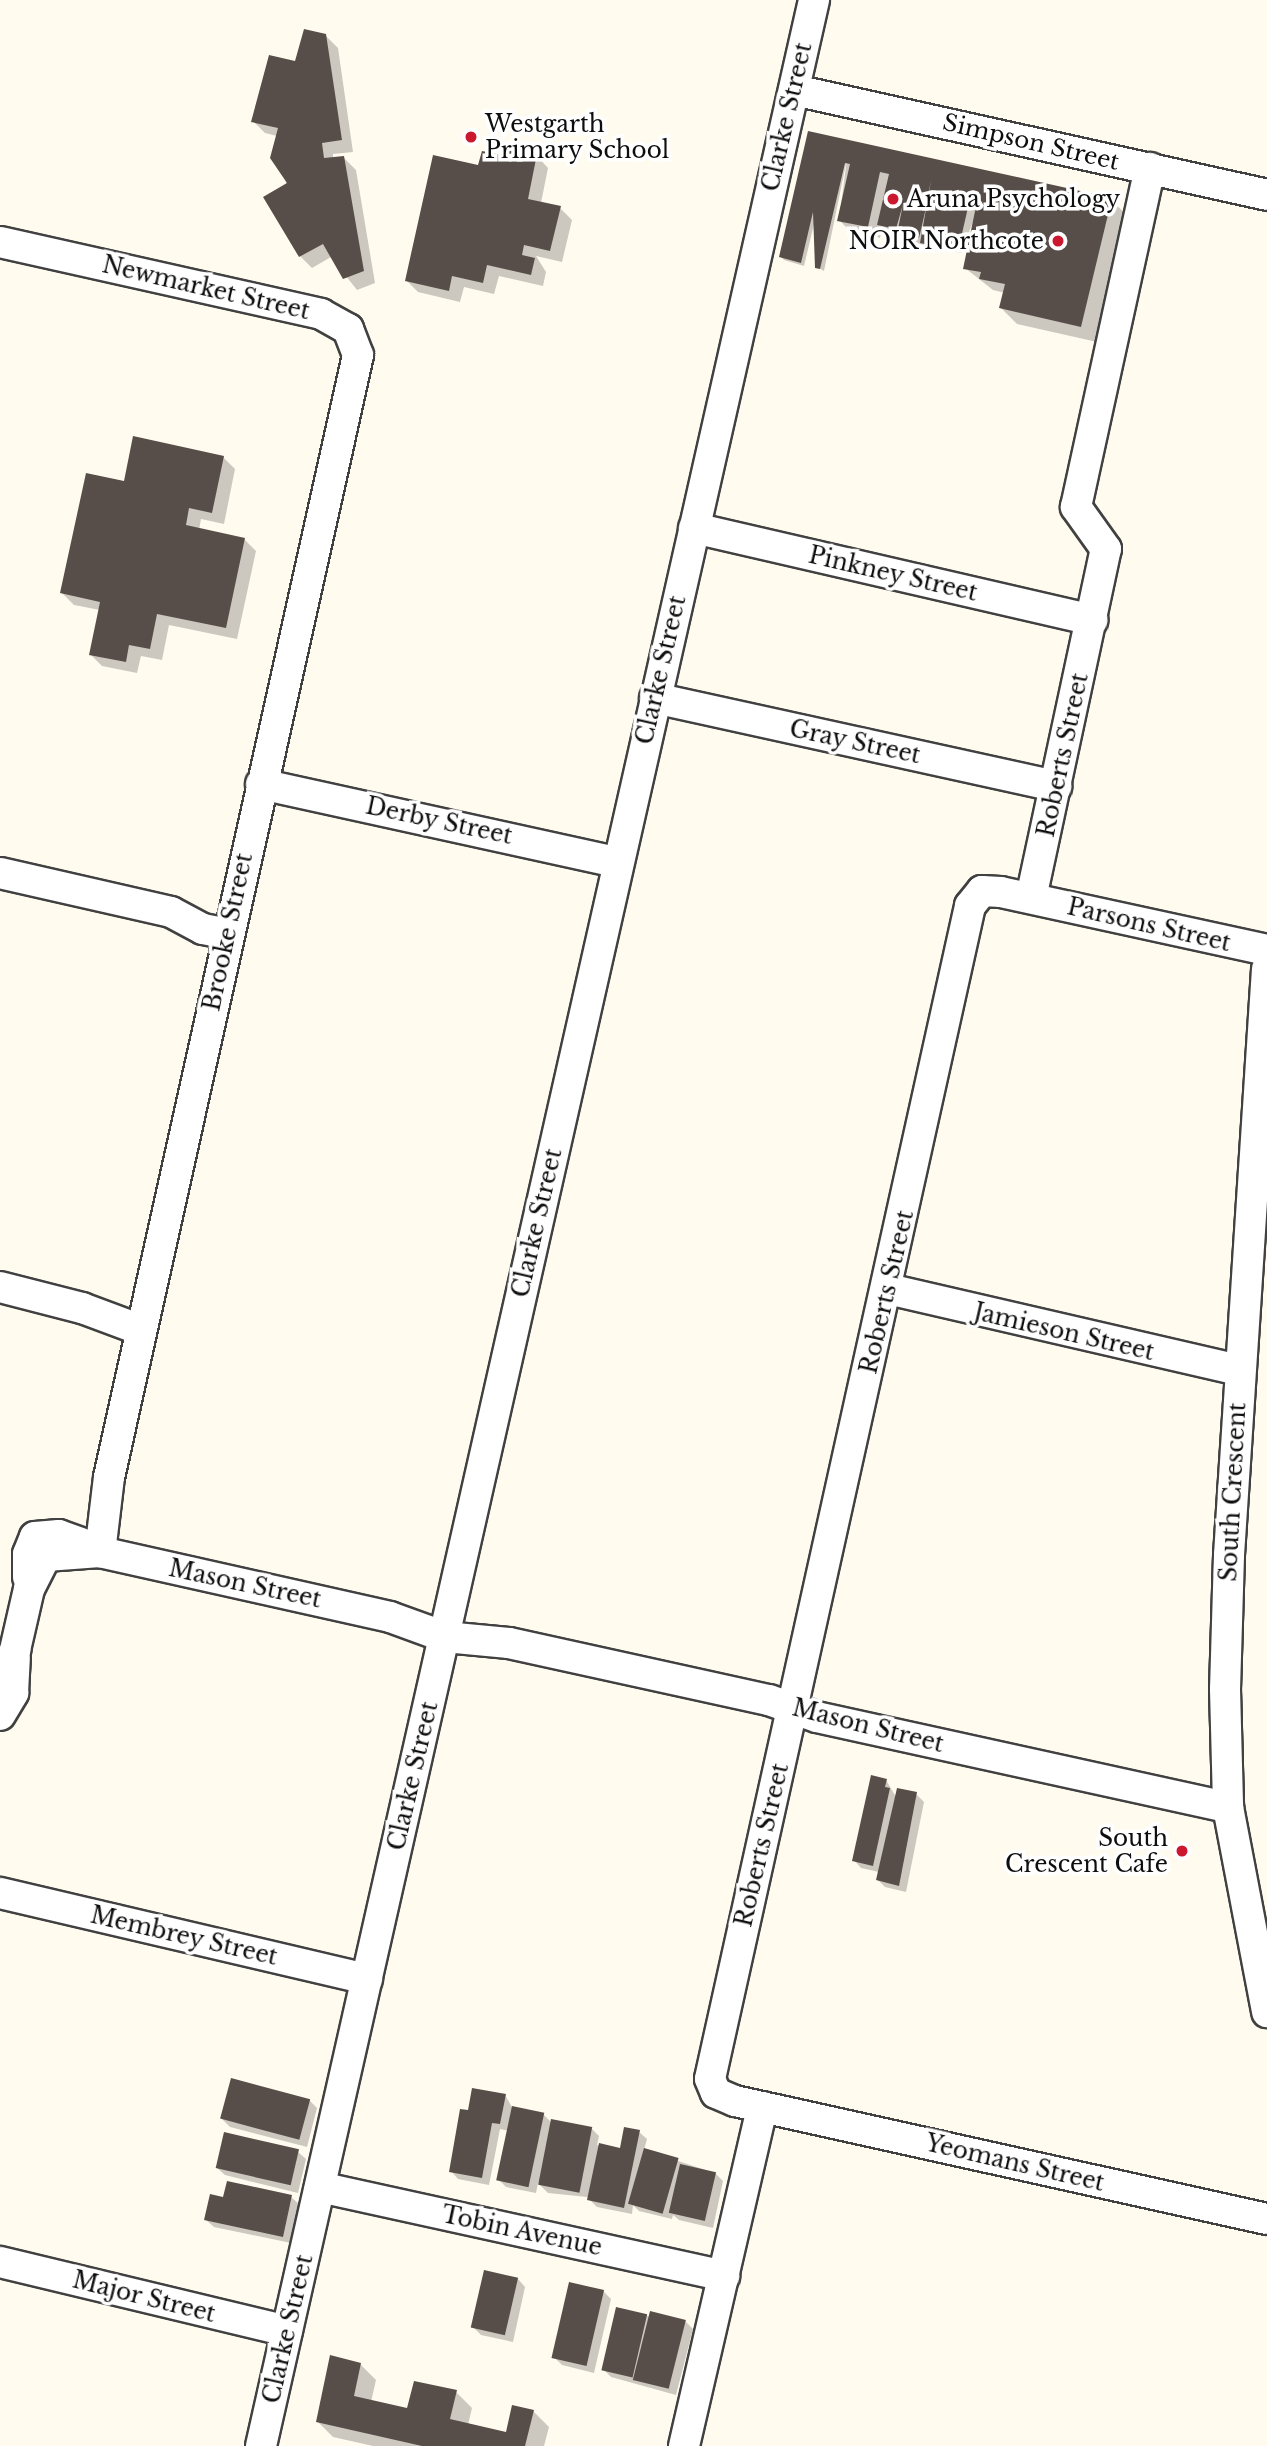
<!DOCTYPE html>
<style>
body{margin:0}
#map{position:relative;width:1267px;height:2446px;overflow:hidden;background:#fffbef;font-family:"Libre Baskerville",serif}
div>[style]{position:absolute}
.shadow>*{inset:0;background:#0003}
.building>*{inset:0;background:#584e49;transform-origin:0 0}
.roads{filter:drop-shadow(2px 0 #414141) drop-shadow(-2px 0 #414141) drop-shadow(0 2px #414141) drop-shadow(0 -2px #414141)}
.street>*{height:30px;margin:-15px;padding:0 15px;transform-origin:15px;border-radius:15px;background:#fff}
.dots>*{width:19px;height:19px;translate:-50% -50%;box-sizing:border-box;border:4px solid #fff;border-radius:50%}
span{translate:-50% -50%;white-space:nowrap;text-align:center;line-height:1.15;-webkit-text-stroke:7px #fff;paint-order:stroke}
.street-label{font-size:23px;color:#0e0e0e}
.poi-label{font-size:23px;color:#0e0e0e}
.left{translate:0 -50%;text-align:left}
.right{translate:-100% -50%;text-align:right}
</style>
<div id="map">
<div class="shadow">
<div style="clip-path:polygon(326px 36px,338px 48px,353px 152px,333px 154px,333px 159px,344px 158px,356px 170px,375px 283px,357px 290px,331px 257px,312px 268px,300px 256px,277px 136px,265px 133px,253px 121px,297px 63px)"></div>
<div style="clip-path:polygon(evenodd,809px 133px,1111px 200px,1127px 215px,1097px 342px,1017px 324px,1001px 308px,1005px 293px,993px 290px,965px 268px,974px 219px,961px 253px,925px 246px,882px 228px,880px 238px,847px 228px,839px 220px,847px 159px,824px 271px,817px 267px,814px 224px,804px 266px,784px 260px,781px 257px,809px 133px,926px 201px,932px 202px,929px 214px,924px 209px,926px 201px)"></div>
<div style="clip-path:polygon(537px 156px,548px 168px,541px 203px,560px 208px,572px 220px,562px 262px,536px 256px,546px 272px,543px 286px,499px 276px,494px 294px,464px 287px,460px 302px,418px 292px,406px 280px,480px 168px)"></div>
<div style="clip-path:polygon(223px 457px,235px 469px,224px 524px,201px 519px,199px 530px,244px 539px,256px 551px,237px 639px,169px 625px,162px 660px,141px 656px,137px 673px,102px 666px,90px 654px,100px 610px,74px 605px,62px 593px,126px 483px)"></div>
<div style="clip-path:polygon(886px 1780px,896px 1797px,916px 1794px,924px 1802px,906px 1892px,885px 1887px,878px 1880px,879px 1872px,861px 1868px,854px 1860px)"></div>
<div style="clip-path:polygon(505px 2095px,512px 2107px,543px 2114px,552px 2123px,591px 2128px,599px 2136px,597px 2145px,621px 2150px,639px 2132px,647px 2139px,644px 2150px,715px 2173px,723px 2181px,713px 2228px,679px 2220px,673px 2215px,672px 2219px,639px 2211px,633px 2205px,632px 2214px,597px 2207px,587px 2197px,548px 2193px,538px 2183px,536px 2193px,506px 2187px,498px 2179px,509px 2131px,500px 2129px,489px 2185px,458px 2179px,451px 2171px,470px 2112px)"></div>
<div style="clip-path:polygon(309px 2100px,317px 2108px,307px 2147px,230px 2127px,222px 2119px)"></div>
<div style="clip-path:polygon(298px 2152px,306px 2159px,298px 2193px,225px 2175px,217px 2168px)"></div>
<div style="clip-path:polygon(291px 2197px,299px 2204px,291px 2243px,214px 2227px,206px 2220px,224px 2199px)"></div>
<div style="clip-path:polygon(518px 2279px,525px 2287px,513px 2342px,481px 2335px,473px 2327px)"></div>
<div style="clip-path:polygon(603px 2291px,611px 2299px,594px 2373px,562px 2365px,554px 2357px)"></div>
<div style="clip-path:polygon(646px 2316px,685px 2321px,693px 2329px,676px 2395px,611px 2377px,603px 2369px)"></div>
<div style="clip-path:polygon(360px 2364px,376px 2380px,371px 2402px,409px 2410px,456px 2392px,472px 2408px,468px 2425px,507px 2434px,533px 2411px,549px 2427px,544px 2446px,373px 2446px,333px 2437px,317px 2421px)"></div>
</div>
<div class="building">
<div style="clip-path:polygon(304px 29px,326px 34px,342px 140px,322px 143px,324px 158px,344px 156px,364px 271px,343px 279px,323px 244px,299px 257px,263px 197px,287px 183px,270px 158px,278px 128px,251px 122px,269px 55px,295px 61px)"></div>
<div style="clip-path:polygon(808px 131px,1112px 198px,1081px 327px,999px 308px,1005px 284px,979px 279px,981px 272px,963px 269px,979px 192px,976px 191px,972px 190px,958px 251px,940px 246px,941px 236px,939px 247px,920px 243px,931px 181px,927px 199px,923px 198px,921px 207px,926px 208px,919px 238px,897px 234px,903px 204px,896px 229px,877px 225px,889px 174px,880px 172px,868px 227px,837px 221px,850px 164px,845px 163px,820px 269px,815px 268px,813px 212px,801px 263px,779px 257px)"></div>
<div style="clip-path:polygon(510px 148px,537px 154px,528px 199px,561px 206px,550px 251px,524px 245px,522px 255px,535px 258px,531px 275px,487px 265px,483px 283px,452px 276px,449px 291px,405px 281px,433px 155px,478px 165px,482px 151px,507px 156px)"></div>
<div style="clip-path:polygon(133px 436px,224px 456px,212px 513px,189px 508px,186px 525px,245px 538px,226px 628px,157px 614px,150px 649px,129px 645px,126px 662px,89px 655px,100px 602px,60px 593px,86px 473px,124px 481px)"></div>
<div style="clip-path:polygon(871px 1775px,887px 1779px,885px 1787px,890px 1788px,873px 1866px,852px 1861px)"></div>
<div style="clip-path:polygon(897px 1788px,917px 1792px,899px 1886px,876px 1880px)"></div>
<div style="left:231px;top:2078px;width:82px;height:42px;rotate:15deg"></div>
<div style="clip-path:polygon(472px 2088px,506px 2094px,500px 2124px,492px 2123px,482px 2178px,449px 2172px,460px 2109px,468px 2110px)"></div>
<div style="left:512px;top:2106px;width:33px;height:76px;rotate:12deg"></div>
<div style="left:551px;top:2119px;width:42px;height:67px;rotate:11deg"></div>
<div style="clip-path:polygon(624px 2127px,640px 2130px,624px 2208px,587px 2200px,599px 2143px,620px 2148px)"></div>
<div style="left:224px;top:2132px;width:77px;height:37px;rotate:13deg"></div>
<div style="left:644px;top:2148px;width:36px;height:58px;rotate:16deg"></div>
<div style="left:680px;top:2164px;width:37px;height:50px;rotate:13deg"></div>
<div style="clip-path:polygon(227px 2181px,292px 2195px,283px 2237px,204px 2220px,210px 2194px,223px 2197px)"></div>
<div style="left:484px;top:2270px;width:35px;height:59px;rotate:13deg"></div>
<div style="left:569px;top:2282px;width:36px;height:78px;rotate:13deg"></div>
<div style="left:616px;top:2307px;width:32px;height:65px;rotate:13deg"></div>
<div style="left:650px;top:2311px;width:37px;height:71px;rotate:14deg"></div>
<div style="clip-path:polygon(330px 2355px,361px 2363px,354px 2396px,407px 2408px,414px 2381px,457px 2390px,450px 2419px,506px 2432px,512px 2405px,534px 2410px,525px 2446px,422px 2446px,316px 2422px)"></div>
</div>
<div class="roads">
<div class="street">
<div style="left:794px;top:90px;width:485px;rotate:12.5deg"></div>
<div style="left:0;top:242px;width:329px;rotate:12.6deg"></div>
<div style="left:321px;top:314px;width:31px;rotate:29deg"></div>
<div style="left:348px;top:329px;width:28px;rotate:69deg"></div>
<div style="left:358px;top:355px;width:1149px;rotate:102.51deg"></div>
<div style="left:109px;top:1477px;width:76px;rotate:96.8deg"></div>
<div style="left:694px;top:528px;width:409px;rotate:13deg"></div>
<div style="left:655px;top:698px;width:411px;rotate:12.4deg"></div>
<div style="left:261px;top:784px;width:364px;rotate:12.4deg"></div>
<div style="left:0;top:873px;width:175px;rotate:12.8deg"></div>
<div style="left:171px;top:912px;width:36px;rotate:28deg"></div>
<div style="left:203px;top:929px;width:25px;rotate:11deg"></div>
<div style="left:1031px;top:898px;width:357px;rotate:-77.9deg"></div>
<div style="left:1106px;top:549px;width:52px;rotate:-125.5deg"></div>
<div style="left:1076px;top:507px;width:347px;rotate:-77.7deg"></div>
<div style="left:1267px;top:950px;width:272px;rotate:-167.7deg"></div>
<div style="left:1001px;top:892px;width:19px;rotate:-177deg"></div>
<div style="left:982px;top:891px;width:19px;rotate:129deg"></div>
<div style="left:970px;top:906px;width:1201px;rotate:102.5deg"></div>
<div style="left:710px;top:2079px;width:15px;rotate:67deg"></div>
<div style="left:716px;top:2093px;width:21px;rotate:23deg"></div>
<div style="left:735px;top:2101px;width:545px;rotate:12.51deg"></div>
<div style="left:1267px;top:969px;width:587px;rotate:93.71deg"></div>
<div style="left:1229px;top:1555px;width:134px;rotate:91.7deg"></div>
<div style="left:1225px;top:1689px;width:118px;rotate:88.5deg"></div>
<div style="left:1228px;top:1807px;width:209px;rotate:79.2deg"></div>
<div style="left:0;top:1287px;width:85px;rotate:14.4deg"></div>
<div style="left:82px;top:1308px;width:63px;rotate:20.4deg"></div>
<div style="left:888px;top:1289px;width:361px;rotate:13deg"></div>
<div style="left:28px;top:1577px;width:23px;rotate:-90deg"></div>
<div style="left:28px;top:1554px;width:18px;rotate:-68deg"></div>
<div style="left:35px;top:1537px;width:24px;rotate:-5deg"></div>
<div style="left:59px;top:1535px;width:23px;rotate:20deg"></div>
<div style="left:0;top:1680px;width:34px;rotate:-63deg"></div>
<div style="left:15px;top:1650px;width:63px;rotate:-77.1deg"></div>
<div style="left:29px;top:1589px;width:37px;rotate:-63deg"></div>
<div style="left:46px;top:1556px;width:54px;rotate:-4.2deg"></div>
<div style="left:100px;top:1552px;width:297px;rotate:12.6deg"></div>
<div style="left:390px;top:1617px;width:59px;rotate:20deg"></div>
<div style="left:445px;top:1637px;width:64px;rotate:5.4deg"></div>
<div style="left:509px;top:1643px;width:266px;rotate:12.4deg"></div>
<div style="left:769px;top:1700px;width:51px;rotate:19.5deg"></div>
<div style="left:817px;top:1717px;width:421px;rotate:12.4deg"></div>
<div style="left:0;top:1715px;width:26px;rotate:-59deg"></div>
<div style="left:13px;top:1693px;width:35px;rotate:-87deg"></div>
<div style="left:0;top:1893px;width:377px;rotate:13.2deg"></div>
<div style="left:320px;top:2187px;width:414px;rotate:12.4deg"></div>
<div style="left:0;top:2262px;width:295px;rotate:13.5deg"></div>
<div style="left:261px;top:2446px;width:2508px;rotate:-77.26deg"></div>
<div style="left:684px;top:2446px;width:348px;rotate:-77deg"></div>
</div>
</div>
<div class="dots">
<div style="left:471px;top:137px;background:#cc182e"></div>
<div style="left:893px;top:199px;background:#cc182e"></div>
<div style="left:1058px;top:241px;background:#cc182e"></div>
<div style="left:1182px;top:1851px;background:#cc182e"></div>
</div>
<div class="street-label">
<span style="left:787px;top:117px;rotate:-77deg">Clarke Street</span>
<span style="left:1031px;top:142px;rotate:13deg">Simpson Street</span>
<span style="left:206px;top:288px;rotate:13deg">Newmarket Street</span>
<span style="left:893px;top:574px;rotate:13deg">Pinkney Street</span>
<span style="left:661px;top:670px;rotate:-77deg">Clarke Street</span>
<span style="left:855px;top:742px;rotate:12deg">Gray Street</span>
<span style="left:1063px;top:755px;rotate:-78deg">Roberts Street</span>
<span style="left:439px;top:821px;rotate:12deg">Derby Street</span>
<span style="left:1149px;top:925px;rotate:13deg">Parsons Street</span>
<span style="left:228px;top:932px;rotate:-78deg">Brooke Street</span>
<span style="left:537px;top:1223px;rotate:-77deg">Clarke Street</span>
<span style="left:887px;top:1292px;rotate:-77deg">Roberts Street</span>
<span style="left:1064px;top:1332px;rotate:13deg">Jamieson Street</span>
<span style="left:1233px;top:1492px;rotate:-87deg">South Crescent</span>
<span style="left:245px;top:1584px;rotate:12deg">Mason Street</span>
<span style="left:868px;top:1726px;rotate:14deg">Mason Street</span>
<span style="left:413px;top:1776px;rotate:-77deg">Clarke Street</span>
<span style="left:762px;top:1845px;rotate:-77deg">Roberts Street</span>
<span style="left:184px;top:1936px;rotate:13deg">Membrey Street</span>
<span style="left:1015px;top:2163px;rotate:13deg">Yeomans Street</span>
<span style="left:522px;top:2231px;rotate:12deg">Tobin Avenue</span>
<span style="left:144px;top:2297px;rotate:14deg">Major Street</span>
<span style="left:288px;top:2329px;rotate:-77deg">Clarke Street</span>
</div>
<div class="poi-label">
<span class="left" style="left:485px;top:137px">Westgarth<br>Primary School</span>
<span class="left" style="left:907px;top:199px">Aruna Psychology</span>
<span class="right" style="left:1044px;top:241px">NOIR Northcote</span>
<span class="right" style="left:1168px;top:1851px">South<br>Crescent Cafe</span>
</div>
</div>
